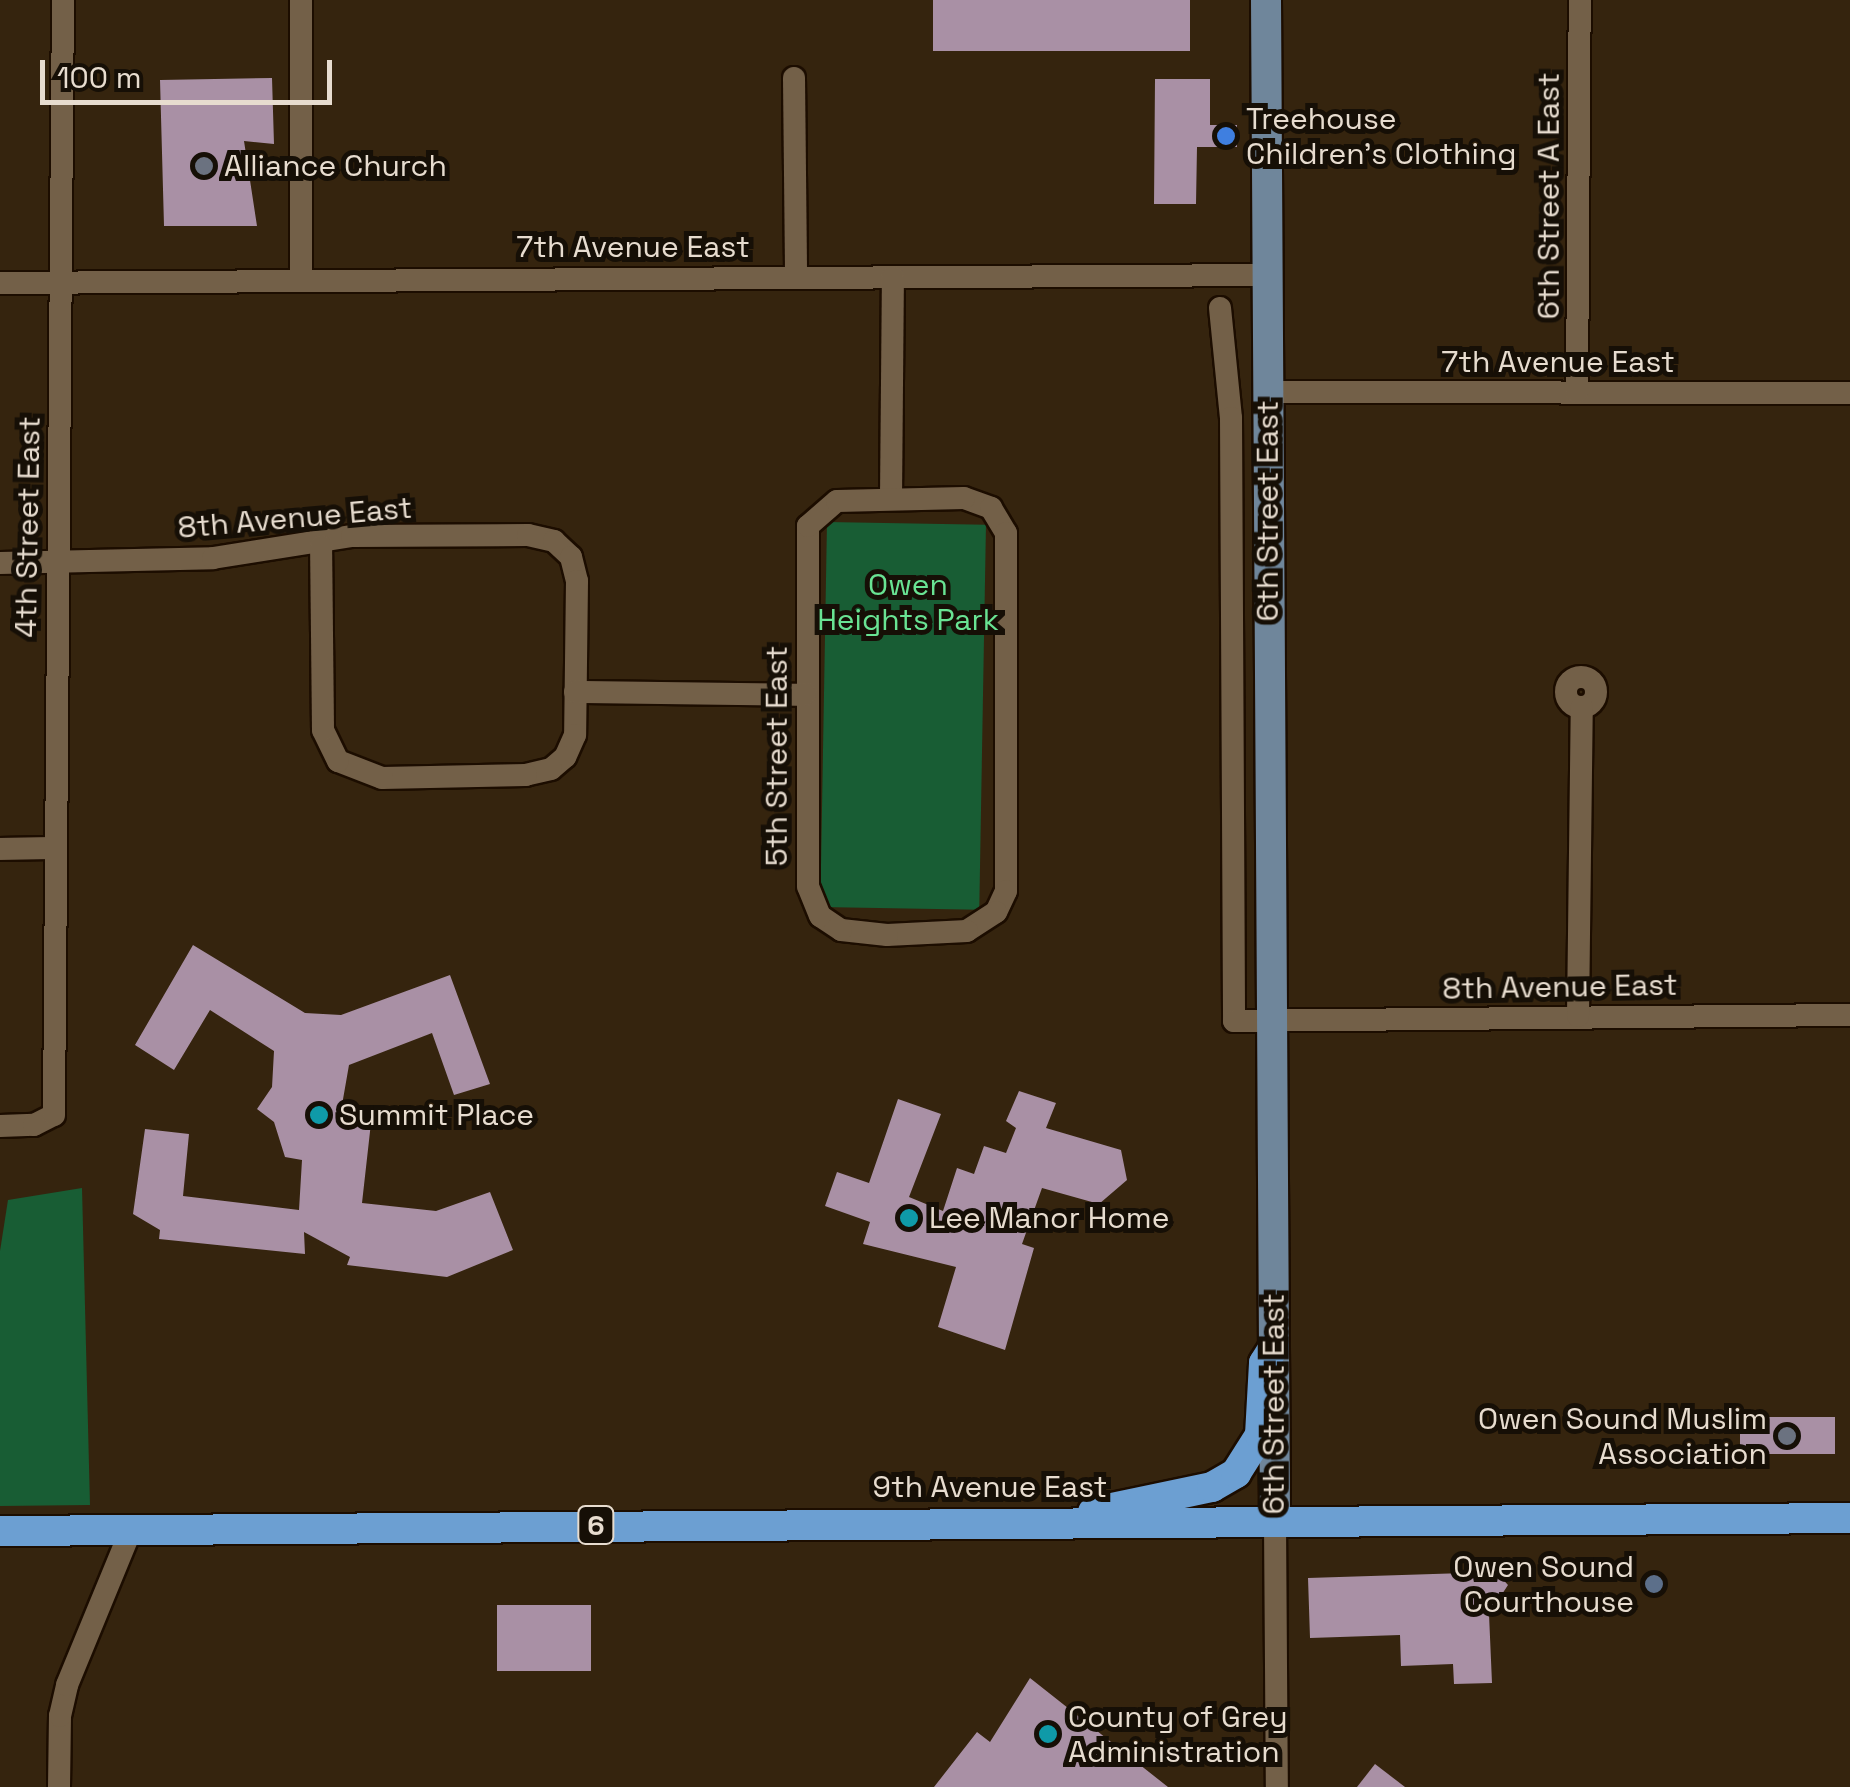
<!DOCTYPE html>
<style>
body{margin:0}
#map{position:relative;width:1850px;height:1787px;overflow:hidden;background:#35240e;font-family:"Space Grotesk",sans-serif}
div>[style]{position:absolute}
.green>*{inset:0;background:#185d34;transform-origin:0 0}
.building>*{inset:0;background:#a990a5;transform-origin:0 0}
.roads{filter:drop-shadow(2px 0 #1c0d00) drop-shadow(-2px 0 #1c0d00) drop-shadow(0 2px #1c0d00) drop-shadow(0 -2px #1c0d00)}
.minor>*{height:22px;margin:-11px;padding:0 11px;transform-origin:11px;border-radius:11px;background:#736048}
.minor>.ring{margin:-11px;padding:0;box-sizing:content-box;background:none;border:22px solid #736048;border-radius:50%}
.major>*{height:30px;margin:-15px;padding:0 15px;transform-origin:15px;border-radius:15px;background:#6f869b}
.highway>*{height:30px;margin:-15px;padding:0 15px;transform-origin:15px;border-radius:15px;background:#6c9fd2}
.dots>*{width:28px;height:28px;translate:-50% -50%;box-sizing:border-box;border:5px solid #160f06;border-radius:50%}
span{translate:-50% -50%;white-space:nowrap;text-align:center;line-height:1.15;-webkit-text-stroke:10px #160f06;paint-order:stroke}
.shield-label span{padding:2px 8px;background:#160f06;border:2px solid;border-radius:8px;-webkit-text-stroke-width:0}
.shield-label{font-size:28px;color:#e7dccf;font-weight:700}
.poi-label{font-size:30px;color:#e7dccf}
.left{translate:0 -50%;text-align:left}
.right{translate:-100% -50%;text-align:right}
.street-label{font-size:30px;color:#e7dccf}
.park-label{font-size:30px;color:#69e393}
.scale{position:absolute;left:40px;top:60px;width:292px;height:45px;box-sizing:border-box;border:5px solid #e7dccf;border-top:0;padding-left:12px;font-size:30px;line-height:35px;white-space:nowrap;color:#e7dccf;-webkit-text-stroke:8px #160f06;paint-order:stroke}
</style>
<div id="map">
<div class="green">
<div style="left:827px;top:522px;width:159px;height:385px;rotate:1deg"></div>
<div style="clip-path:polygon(82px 1188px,90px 1505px,0 1506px,0 1251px,8px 1200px)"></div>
</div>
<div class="building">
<div style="left:933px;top:0;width:257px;height:51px"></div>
<div style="clip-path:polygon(272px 78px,274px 144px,244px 141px,257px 226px,164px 226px,160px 80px)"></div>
<div style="clip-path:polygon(1155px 79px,1210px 79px,1210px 125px,1237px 125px,1237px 147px,1197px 147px,1196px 204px,1154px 204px)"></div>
<div style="clip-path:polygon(193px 945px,305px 1013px,341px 1015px,450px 975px,490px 1084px,454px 1095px,432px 1033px,349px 1065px,342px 1105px,373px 1105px,362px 1203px,436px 1211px,490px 1192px,513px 1250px,447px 1277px,347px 1265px,350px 1257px,304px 1232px,305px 1254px,159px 1239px,160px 1230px,133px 1214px,145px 1129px,189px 1134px,183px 1196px,299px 1210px,302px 1160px,285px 1157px,274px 1122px,257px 1109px,272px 1087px,274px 1051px,210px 1010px,174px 1070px,135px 1045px)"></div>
<div style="clip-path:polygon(1019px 1091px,1056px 1103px,1046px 1128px,1121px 1150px,1127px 1180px,1099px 1204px,1042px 1188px,1022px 1244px,1034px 1248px,1005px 1350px,938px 1327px,956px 1267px,863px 1244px,870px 1222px,825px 1206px,837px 1172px,869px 1183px,898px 1099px,941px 1114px,909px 1197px,943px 1211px,957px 1168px,974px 1174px,984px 1146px,1006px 1153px,1016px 1128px,1006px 1121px)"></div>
<div style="left:1835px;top:1417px;width:37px;height:95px;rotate:90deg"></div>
<div style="clip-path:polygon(1496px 1572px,1508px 1585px,1489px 1614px,1492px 1683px,1454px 1684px,1453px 1664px,1401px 1666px,1400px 1635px,1310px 1638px,1308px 1578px)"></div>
<div style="left:497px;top:1605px;width:94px;height:66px"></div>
<div style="clip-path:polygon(1030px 1678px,1168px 1787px,934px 1787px,977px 1732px,990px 1742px)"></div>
<div style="clip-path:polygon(1375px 1764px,1405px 1787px,1357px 1787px)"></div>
</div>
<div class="roads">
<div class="minor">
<div style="left:794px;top:78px;width:199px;rotate:89.4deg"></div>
<div style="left:301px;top:278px;width:278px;rotate:-90deg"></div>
<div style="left:0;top:283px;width:1266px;rotate:-0.36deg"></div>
<div style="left:1220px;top:308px;width:111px;rotate:84.3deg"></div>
<div style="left:1231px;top:418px;width:603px;rotate:89.71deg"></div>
<div style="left:1234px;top:1021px;width:616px;rotate:-0.56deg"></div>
<div style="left:1267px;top:392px;width:583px;rotate:0.1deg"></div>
<div style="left:1577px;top:392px;width:392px;rotate:-89.6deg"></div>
<div style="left:891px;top:498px;width:221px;rotate:-89.5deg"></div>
<div style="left:964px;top:498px;width:29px;rotate:20deg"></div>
<div style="left:991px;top:508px;width:29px;rotate:59deg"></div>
<div style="left:1006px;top:533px;width:358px;rotate:90deg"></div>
<div style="left:1006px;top:891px;width:23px;rotate:115deg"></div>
<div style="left:996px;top:912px;width:35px;rotate:147deg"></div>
<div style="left:967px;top:931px;width:80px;rotate:177.1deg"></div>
<div style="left:887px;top:935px;width:46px;rotate:-173.8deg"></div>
<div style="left:841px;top:930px;width:25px;rotate:-146deg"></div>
<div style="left:820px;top:916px;width:32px;rotate:-112deg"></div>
<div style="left:808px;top:886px;width:360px;rotate:-90deg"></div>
<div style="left:808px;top:526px;width:38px;rotate:-41deg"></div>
<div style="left:837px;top:501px;width:127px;rotate:-1.4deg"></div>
<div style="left:0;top:563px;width:213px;rotate:-1.3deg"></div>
<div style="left:213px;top:558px;width:141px;rotate:-9deg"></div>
<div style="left:352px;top:536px;width:176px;rotate:-0.3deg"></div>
<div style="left:528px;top:535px;width:27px;rotate:13deg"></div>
<div style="left:554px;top:541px;width:23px;rotate:43deg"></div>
<div style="left:571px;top:557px;width:25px;rotate:76deg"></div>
<div style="left:577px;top:581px;width:154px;rotate:90.7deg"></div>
<div style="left:575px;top:735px;width:24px;rotate:114deg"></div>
<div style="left:565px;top:757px;width:18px;rotate:139deg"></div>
<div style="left:551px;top:769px;width:26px;rotate:167deg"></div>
<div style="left:526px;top:775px;width:144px;rotate:178.8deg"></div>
<div style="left:382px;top:778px;width:47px;rotate:-158.9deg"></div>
<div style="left:338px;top:761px;width:34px;rotate:-116deg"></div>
<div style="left:323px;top:730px;width:184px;rotate:-90.6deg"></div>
<div class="ring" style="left:1566px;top:677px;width:8px;height:8px"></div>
<div style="left:575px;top:692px;width:230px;rotate:0.7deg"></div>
<div style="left:0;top:849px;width:54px;rotate:-1.1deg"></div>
<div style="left:1578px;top:1016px;width:309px;rotate:-89.3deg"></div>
<div style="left:0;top:1126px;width:34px;rotate:-2deg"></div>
<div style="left:34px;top:1125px;width:22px;rotate:-27deg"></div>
<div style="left:54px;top:1115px;width:1115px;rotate:-89.54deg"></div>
<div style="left:1275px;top:1522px;width:265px;rotate:89.6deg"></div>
<div style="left:59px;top:1787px;width:71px;rotate:-89.2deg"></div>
<div style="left:60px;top:1716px;width:32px;rotate:-77deg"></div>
<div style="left:67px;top:1685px;width:168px;rotate:-67.6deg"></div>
</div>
<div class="major">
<div style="left:1266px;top:0;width:1522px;rotate:89.66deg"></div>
</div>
<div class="highway">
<div style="left:1093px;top:1512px;width:122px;rotate:-11.9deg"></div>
<div style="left:1212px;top:1487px;width:28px;rotate:-30deg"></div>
<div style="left:1236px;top:1473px;width:45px;rotate:-57.7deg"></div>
<div style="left:1260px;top:1435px;width:72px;rotate:-86.8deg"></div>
<div style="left:1264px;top:1363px;width:19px;rotate:-58deg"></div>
<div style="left:0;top:1531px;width:1850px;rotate:-0.4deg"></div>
</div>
</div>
<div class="dots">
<div style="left:1226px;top:136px;background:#3f7fe0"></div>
<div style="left:204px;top:166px;background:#6b7280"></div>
<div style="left:319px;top:1115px;background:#0f9aa8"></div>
<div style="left:909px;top:1218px;background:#0f9aa8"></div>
<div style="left:1787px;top:1436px;background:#6b7280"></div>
<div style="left:1654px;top:1584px;background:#5c6f8a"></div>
<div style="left:1048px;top:1734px;background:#0f9aa8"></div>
</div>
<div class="shield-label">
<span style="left:596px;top:1525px">6</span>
</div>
<div class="poi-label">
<span class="left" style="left:1246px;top:136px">Treehouse<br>Children's Clothing</span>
<span class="left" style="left:224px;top:166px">Alliance Church</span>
<span class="left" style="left:339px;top:1115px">Summit Place</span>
<span class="left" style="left:929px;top:1218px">Lee Manor Home</span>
<span class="right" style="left:1767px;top:1436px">Owen Sound Muslim<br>Association</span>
<span class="right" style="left:1634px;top:1584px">Owen Sound<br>Courthouse</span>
<span class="left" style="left:1068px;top:1734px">County of Grey<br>Administration</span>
</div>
<div class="street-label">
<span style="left:1549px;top:196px;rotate:-90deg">6th Street A East</span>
<span style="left:633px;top:247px">7th Avenue East</span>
<span style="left:1558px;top:362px">7th Avenue East</span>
<span style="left:1268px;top:511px;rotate:-90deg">6th Street East</span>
<span style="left:295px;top:518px;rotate:-5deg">8th Avenue East</span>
<span style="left:28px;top:527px;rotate:-89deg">4th Street East</span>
<span style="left:777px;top:756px;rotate:-90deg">5th Street East</span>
<span style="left:1560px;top:987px;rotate:-1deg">8th Avenue East</span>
<span style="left:1274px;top:1404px;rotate:-90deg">6th Street East</span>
<span style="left:990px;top:1487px">9th Avenue East</span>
</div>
<div class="park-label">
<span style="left:908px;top:602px">Owen<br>Heights Park</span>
</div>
<div class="scale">100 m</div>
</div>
